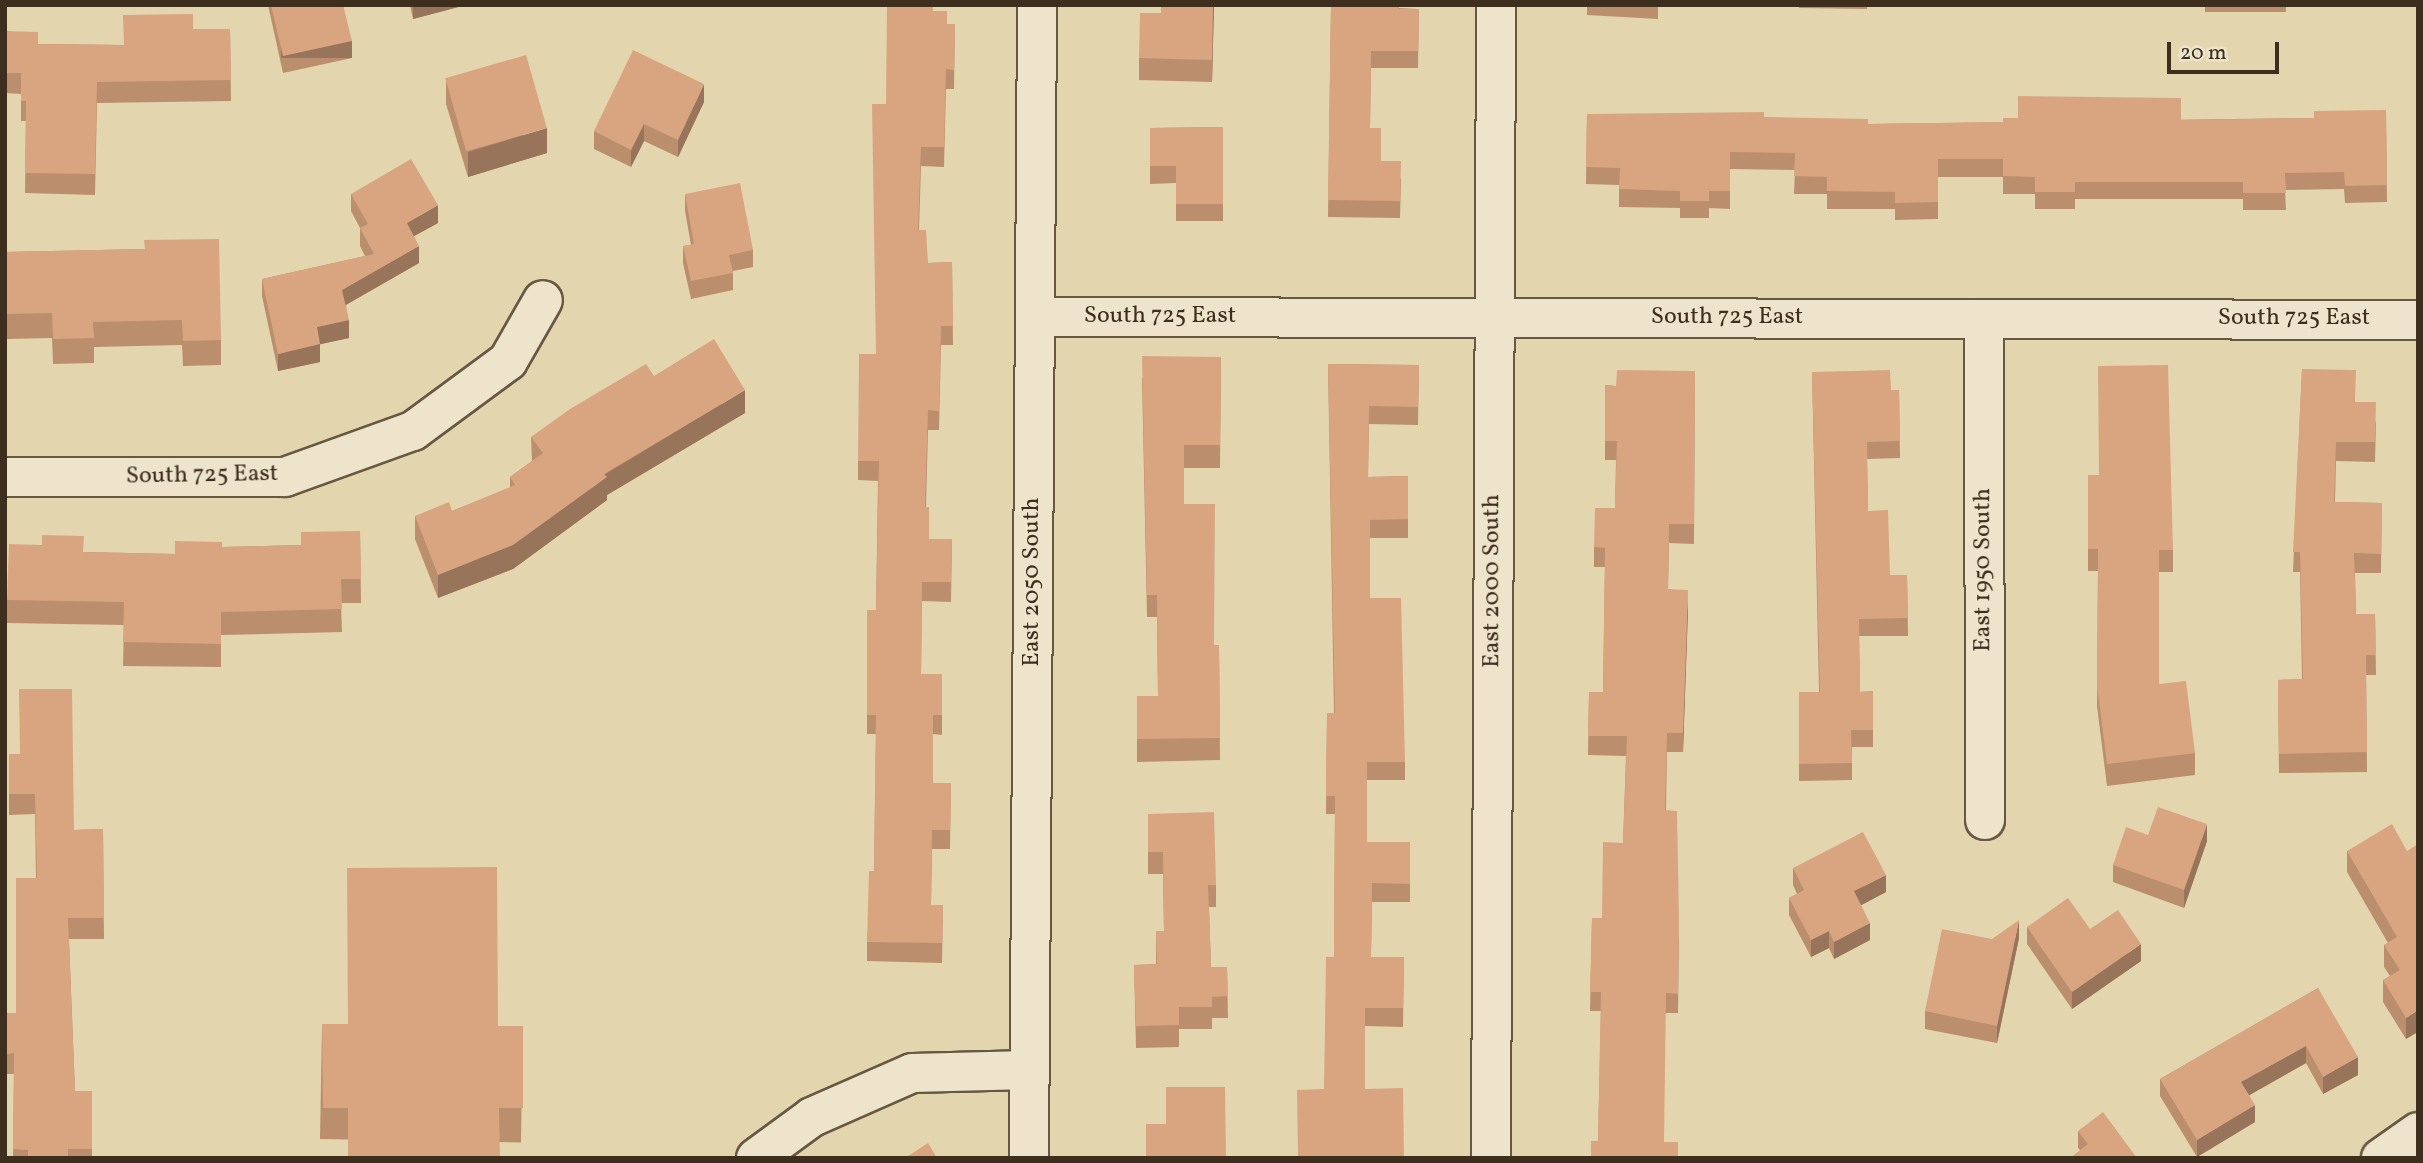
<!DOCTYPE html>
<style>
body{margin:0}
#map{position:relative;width:2423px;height:1163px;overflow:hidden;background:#e3d6af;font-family:Vollkorn,serif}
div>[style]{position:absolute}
.roads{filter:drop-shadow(2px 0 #675842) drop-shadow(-2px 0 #675842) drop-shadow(0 2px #675842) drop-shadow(0 -2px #675842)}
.street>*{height:38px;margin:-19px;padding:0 19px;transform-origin:19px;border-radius:19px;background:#ede4cb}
.wall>*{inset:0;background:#bb8e6e;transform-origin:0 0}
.shaded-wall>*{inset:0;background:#98745a;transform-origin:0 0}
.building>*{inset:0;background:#d9a580;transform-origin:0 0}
span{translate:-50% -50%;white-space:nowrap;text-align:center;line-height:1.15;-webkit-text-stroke:5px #ede4cb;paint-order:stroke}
.street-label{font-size:24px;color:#3e2e1d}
.frame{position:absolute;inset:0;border:7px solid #3e2e1d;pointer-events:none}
.scale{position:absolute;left:2167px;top:42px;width:112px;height:32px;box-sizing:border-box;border:4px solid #3e2e1d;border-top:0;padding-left:9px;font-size:21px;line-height:24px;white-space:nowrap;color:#3e2e1d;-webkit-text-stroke:5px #ede4cb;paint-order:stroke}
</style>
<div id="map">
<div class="roads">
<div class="street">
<div style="left:1035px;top:317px;width:1383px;rotate:0.12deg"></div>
<div style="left:1984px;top:319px;width:501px;rotate:89.89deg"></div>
<div style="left:5px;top:477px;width:280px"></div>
<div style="left:285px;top:477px;width:136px;rotate:-19.8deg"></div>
<div style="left:413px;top:431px;width:118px;rotate:-36.4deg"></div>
<div style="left:508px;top:361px;width:70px;rotate:-60.2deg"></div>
<div style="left:756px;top:1158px;width:69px;rotate:-36.2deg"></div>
<div style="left:812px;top:1117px;width:109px;rotate:-23.7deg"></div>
<div style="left:912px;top:1073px;width:117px;rotate:-1.5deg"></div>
<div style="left:1029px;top:1158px;width:1153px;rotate:-89.6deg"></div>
<div style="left:1491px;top:1158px;width:1153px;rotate:-89.75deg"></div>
<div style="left:2381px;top:1158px;width:45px;rotate:-35.1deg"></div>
</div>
</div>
<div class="wall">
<div style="clip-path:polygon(268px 5px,343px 5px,352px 58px,283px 73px)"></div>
<div style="clip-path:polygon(410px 5px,466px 5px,413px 19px)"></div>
<div style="clip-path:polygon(1214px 5px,1212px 82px,1139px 80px,1139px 58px,1161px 13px)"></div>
<div style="clip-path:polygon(1331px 5px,1419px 9px,1418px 68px,1371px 68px,1370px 128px,1381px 161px,1401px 179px,1400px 218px,1328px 217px)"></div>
<div style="clip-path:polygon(1587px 5px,1658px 5px,1658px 19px,1587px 15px)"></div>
<div style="clip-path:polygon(1799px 5px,1867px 5px,1867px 9px,1799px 8px)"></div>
<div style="left:2205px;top:5px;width:81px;height:7px"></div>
<div style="clip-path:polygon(933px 11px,947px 24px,955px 24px,954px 89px,946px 89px,944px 167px,921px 166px,919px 230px,928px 263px,952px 262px,953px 345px,941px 345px,939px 430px,928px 430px,926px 507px,929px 539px,952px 539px,951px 602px,922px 601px,921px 674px,942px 674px,942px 735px,933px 734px,933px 783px,951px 783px,950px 849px,932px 849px,931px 905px,943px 905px,942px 963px,867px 961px,867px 942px,874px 871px,876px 734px,867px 734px,867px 610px,876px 610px,878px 481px,858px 480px,858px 461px)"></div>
<div style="clip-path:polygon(193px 29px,230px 29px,231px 101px,97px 103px,95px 195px,25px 193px,26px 121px,21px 121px,21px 94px,5px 93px,5px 31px,38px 44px,123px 45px)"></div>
<div style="clip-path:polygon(446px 79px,547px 153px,468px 177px,446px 104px)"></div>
<div style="clip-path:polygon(704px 102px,678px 157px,644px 141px,631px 167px,594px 149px,594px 131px)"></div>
<div style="clip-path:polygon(2386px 110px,2387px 202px,2345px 203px,2344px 189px,2285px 190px,2286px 210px,2243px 210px,2243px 199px,2075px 199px,2075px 209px,2035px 209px,2035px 194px,2003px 194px,2003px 177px,1938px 177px,1938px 219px,1895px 220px,1895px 209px,1827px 209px,1827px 194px,1794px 194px,1795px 170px,1730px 169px,1730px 209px,1709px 208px,1709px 218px,1680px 218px,1680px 208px,1619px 207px,1619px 185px,1586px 184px,1587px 114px,1764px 117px,1868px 124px,2314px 118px)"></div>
<div style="clip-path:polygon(1223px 127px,1223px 221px,1176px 221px,1176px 183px,1150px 184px,1150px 128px)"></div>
<div style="clip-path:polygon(351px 194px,438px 223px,414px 236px,419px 263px,346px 305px,349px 338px,320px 344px,320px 362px,278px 371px,262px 296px,262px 279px,365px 256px,360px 246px,360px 228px,351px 211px)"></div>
<div style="clip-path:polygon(685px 194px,753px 250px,753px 267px,733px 271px,733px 290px,691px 299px,683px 263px,683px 246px,691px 245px,685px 211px)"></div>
<div style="clip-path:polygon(145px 249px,221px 340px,221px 365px,183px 366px,182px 345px,94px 347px,94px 363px,53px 364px,52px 338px,6px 339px,5px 252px)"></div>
<div style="clip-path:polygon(1221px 357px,1220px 468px,1184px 468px,1184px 504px,1214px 645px,1219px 645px,1220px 760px,1137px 762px,1137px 696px,1158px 696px,1157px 617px,1147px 617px,1142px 378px)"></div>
<div style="clip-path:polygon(1328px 364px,1419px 365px,1418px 425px,1369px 424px,1368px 477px,1408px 476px,1408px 538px,1370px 538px,1370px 598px,1405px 762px,1405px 780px,1367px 780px,1367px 842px,1410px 842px,1410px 902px,1372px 902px,1371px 957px,1404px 957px,1403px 1027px,1365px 1026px,1324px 1089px,1334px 957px,1335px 814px,1326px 814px,1327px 713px,1334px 713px)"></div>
<div style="clip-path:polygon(2302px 369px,2355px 402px,2376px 422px,2375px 462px,2336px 461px,2335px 502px,2382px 503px,2381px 573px,2355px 573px,2356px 614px,2375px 614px,2376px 675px,2366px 675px,2367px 772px,2279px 773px,2278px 680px,2302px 679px,2300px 572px,2293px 572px)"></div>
<div style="clip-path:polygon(1695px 371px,1694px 544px,1669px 543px,1668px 589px,1688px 609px,1683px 752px,1667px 752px,1666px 810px,1679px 939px,1678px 1013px,1666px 1013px,1598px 1141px,1601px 1011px,1590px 1011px,1592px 918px,1602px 918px,1623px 843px,1626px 756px,1588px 755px,1589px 692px,1603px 692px,1605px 567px,1594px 567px,1594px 547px,1615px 508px,1616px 460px,1605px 460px,1605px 385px,1616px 386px)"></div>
<div style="clip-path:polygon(1812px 372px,1891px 390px,1899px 390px,1900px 458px,1867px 459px,1868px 511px,1890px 575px,1907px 575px,1908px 636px,1859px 636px,1860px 692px,1873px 691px,1873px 747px,1852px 747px,1852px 780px,1799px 781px,1799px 692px,1819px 692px)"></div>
<div style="clip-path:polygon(654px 376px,745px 413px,607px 495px,607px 500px,513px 569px,438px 598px,415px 539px,415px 516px,452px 511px,510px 488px,510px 477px,532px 461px,531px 437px)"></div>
<div style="clip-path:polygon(2088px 475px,2173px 550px,2173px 572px,2159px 572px,2159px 684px,2195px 753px,2195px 775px,2107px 786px,2097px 706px,2098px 571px,2088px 571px)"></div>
<div style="clip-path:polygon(360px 531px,361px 603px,341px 603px,342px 632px,221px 635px,221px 667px,123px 666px,124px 625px,7px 623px,7px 600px,84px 552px,175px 554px,222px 547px,301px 545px)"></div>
<div style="clip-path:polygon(9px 754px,74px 830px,103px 829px,104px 939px,69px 939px,75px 1091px,92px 1091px,92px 1158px,13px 1158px,14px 1074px,7px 1074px,6px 1013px,16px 1013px,36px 878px,35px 814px,9px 815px)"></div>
<div style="clip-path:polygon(1148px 814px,1216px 885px,1216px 907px,1209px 907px,1211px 967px,1227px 967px,1228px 1018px,1212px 1018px,1212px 1029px,1179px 1029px,1179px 1047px,1136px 1048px,1134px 965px,1156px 964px,1156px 931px,1164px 931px,1163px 874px,1148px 874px)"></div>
<div style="clip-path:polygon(2148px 835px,2207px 841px,2184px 908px,2113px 882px,2113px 865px)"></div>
<div style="clip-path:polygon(2347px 851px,2407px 851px,2406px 1039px,2383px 1002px,2383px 980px,2390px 976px,2384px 967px,2384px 945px,2388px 943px,2347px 872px)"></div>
<div style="clip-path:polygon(1793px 868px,1886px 892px,1861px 905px,1870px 940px,1834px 959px,1829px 948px,1811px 957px,1789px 915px,1789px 898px,1797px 894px,1793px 885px)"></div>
<div style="clip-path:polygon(2027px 927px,2090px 929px,2141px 961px,2072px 1009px,2027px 944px)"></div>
<div style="clip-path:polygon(2019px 938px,1997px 1043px,1925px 1029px,1925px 1011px,1992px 939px)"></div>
<div style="clip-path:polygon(2318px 988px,2358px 1075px,2323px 1094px,2306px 1063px,2249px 1095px,2255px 1122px,2197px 1157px,2160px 1096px,2160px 1079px)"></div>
<div style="left:322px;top:1024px;width:201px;height:115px;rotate:1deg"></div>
<div style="clip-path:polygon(2078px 1131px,2137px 1158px,2080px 1150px,2078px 1148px)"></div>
</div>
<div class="shaded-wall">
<div style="clip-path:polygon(413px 5px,466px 5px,413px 19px)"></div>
<div style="clip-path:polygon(1213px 5px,1214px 5px,1212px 82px,1212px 60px)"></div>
<div style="left:352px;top:41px;width:17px;height:71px;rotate:90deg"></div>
<div style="clip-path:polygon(704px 84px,704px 102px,678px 157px,678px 140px)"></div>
<div style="clip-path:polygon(644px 124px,644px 141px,631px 167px,631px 150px)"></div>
<div style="clip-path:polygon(547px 128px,547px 153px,468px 177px,468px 152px)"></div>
<div style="clip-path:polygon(438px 205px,438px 223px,407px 240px,407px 223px)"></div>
<div style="clip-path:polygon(419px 246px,419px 263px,342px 307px,342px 290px)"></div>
<div style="clip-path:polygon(349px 320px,349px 338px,317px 345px,317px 327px)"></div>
<div style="clip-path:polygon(320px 344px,320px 362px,278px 371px,278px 354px)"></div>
<div style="clip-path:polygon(745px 390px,745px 413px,607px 495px,607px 500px,513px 569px,438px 598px,438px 575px)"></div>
<div style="clip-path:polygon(1688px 590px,1688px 609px,1683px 752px,1683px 733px)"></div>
<div style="clip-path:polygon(2207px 824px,2207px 841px,2184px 908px,2184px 890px)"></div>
<div style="clip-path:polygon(1886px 875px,1886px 892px,1854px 909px,1854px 891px)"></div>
<div style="clip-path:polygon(2019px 920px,2019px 938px,1997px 1043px,1997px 1026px)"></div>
<div style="clip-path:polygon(1870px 923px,1870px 940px,1834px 959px,1834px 942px)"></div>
<div style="clip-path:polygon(1829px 931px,1829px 948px,1811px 957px,1811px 940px)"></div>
<div style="clip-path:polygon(2141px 944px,2141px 961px,2072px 1009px,2072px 992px)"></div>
<div style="clip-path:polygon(2418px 1010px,2418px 1032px,2406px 1039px,2406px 1018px)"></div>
<div style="clip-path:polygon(2306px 1046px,2306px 1063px,2241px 1100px,2241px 1082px)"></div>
<div style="clip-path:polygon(2358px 1057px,2358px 1075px,2323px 1094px,2323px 1077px)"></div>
<div style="clip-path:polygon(2255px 1105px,2255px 1122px,2197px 1157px,2197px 1140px)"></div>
</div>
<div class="building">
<div style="clip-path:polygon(271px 5px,343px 5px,352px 41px,283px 56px)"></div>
<div style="clip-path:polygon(887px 5px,933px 5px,933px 11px,947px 11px,947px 24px,955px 24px,954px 70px,946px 69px,944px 147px,921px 147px,918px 230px,926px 230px,928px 263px,952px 262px,953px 326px,941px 326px,939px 411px,928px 410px,925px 507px,929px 507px,929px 539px,952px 539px,951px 582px,922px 582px,921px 674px,942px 674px,942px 715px,933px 715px,933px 783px,951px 783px,950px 830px,932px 830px,931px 905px,943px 905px,942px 943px,867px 942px,869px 871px,874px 871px,876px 715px,867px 715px,867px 610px,876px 610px,879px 461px,858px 461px,859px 354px,876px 354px,872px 104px,886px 104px)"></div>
<div style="clip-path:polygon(1161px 5px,1213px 5px,1212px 60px,1139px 58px,1140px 13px,1161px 13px)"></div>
<div style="clip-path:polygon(1331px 5px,1399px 5px,1399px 9px,1419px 9px,1418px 51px,1371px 51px,1370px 128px,1381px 128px,1381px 161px,1401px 161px,1400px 201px,1328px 200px)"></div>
<div style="clip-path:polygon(193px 14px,193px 29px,230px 29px,231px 80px,97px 82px,95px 174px,25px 173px,26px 101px,21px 101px,21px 73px,5px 73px,5px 31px,38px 32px,38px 44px,124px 45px,123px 15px)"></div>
<div style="clip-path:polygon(633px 50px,704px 84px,678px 140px,644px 124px,631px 150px,594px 131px)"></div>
<div style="left:526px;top:55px;width:76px;height:84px;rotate:74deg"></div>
<div style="clip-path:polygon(2018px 96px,2181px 98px,2181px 120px,2314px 118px,2314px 111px,2386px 110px,2387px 185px,2345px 186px,2344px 172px,2285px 173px,2286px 193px,2243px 193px,2243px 182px,2075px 182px,2075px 192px,2035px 192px,2035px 177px,2003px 176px,2003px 159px,1938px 159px,1938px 202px,1895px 203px,1895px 192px,1827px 191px,1827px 177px,1794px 176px,1795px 153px,1730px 152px,1730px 191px,1709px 191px,1709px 201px,1680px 201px,1680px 191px,1619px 189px,1620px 168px,1586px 167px,1587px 114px,1764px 112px,1764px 117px,1868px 119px,1868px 124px,2003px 122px,2003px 118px,2018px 118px)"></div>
<div style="clip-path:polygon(1223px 127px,1223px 204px,1176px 204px,1176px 166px,1150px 166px,1150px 128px)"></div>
<div style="clip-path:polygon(411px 159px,438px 205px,407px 223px,419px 246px,342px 290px,349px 320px,317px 327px,320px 344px,278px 354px,262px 279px,374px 254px,360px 228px,368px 224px,351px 194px)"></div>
<div style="clip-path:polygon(740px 183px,753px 250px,729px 255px,733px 273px,691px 281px,683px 246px,694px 244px,685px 194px)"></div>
<div style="clip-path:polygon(219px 239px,221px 340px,183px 341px,182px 320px,93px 322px,94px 338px,53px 339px,52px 313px,6px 314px,5px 252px,145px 249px,144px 240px)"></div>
<div style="clip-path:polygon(714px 339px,745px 390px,604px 474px,607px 477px,513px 545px,438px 575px,415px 516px,449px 502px,452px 511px,515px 485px,510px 477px,543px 453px,531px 437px,570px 409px,646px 364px,654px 376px)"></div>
<div style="clip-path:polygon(1142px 356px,1221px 357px,1220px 445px,1184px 445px,1184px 504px,1215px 504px,1214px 645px,1219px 645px,1220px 738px,1137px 739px,1137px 696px,1158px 696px,1157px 595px,1147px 595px)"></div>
<div style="clip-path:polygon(1328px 364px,1419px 365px,1418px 407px,1369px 406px,1368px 477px,1408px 476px,1408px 519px,1370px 520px,1370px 598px,1401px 598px,1405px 762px,1367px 762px,1367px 842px,1410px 842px,1410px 884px,1372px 883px,1371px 957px,1404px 957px,1403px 1008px,1365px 1008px,1365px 1089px,1403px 1088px,1404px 1158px,1298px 1158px,1297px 1090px,1324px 1089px,1326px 957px,1334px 957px,1335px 796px,1326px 796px,1327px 713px,1335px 713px)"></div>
<div style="clip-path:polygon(2168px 365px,2173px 550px,2159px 550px,2159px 684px,2186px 681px,2195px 753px,2107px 764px,2097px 685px,2098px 549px,2088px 549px,2088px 475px,2099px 475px,2098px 366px)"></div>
<div style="clip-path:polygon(2302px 369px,2356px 370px,2355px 402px,2376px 402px,2375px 442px,2336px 442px,2334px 502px,2382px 503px,2381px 554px,2354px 553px,2356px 614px,2375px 614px,2376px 655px,2366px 655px,2367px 752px,2279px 754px,2278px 680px,2303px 679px,2300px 552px,2293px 552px)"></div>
<div style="clip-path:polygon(1617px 370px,1695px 371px,1694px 524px,1669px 524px,1668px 589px,1688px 590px,1683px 733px,1667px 733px,1665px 810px,1677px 811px,1679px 919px,1678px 994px,1666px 993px,1664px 1142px,1678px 1142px,1678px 1158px,1591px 1158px,1591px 1141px,1598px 1141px,1601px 992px,1590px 992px,1592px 918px,1602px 918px,1603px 842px,1623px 843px,1627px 736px,1588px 736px,1589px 692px,1603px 692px,1605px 548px,1594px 547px,1595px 508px,1615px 508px,1617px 441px,1605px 441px,1605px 385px,1616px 386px)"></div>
<div style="clip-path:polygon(1890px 370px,1891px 390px,1899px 390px,1900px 441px,1867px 442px,1868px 511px,1888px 510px,1890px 575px,1907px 575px,1908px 618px,1859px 619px,1860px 692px,1873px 691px,1873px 730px,1851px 730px,1852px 763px,1799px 764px,1799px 692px,1820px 692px,1812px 372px)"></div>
<div style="clip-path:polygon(360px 531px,361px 579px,341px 579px,342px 609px,221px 612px,221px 644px,123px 642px,124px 602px,7px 600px,9px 544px,42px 545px,42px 535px,84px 536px,83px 552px,175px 554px,175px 541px,222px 542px,222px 547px,301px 545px,301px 532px)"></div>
<div style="clip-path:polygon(19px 689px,72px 689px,74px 830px,103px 829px,104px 918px,68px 918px,75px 1091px,92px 1091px,92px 1149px,68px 1149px,68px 1158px,28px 1158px,28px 1150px,13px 1149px,14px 1053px,7px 1054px,6px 1013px,16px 1013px,16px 878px,37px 878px,35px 794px,9px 794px,9px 754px,20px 754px)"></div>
<div style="clip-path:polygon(2158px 807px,2207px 824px,2184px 890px,2113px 865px,2126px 827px,2148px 835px)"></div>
<div style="clip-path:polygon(1214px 812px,1216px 885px,1208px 885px,1211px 967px,1227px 967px,1228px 996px,1212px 997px,1212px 1007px,1179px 1007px,1179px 1025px,1136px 1026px,1134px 965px,1157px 964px,1156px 931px,1164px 931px,1163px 852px,1148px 852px,1148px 814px)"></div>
<div style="clip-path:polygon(2392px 824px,2407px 851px,2418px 844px,2418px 1010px,2406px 1018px,2383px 980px,2400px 970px,2384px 945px,2397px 937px,2347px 851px)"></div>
<div style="clip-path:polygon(1863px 832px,1886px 875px,1854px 891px,1870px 923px,1834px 942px,1829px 931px,1811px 940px,1789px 898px,1804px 890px,1793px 868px)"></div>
<div style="clip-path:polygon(497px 867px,498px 1026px,523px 1026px,523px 1108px,499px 1108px,500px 1158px,348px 1158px,348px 1108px,323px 1108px,322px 1024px,348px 1024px,347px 868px)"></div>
<div style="clip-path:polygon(2068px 898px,2090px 929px,2118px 910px,2141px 944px,2072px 992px,2027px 927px)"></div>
<div style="clip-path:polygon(2019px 920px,1997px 1026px,1925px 1011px,1942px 929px,1992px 939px)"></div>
<div style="clip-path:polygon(2318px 988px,2358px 1057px,2323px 1077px,2306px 1046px,2241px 1082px,2255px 1105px,2197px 1140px,2160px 1079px)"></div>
<div style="clip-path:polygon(1166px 1087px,1225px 1087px,1226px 1158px,1146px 1158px,1146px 1124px,1166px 1124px)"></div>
<div style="clip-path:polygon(2103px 1112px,2137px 1158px,2070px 1158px,2088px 1144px,2078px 1131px)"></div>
<div style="clip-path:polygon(928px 1143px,937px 1158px,905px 1158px)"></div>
</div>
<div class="street-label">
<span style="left:1160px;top:317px">South 725 East</span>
<span style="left:1727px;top:318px">South 725 East</span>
<span style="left:2294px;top:319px">South 725 East</span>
<span style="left:202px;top:476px;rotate:-1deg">South 725 East</span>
<span style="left:1984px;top:570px;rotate:-90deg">East 1950 South</span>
<span style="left:1493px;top:581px;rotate:-90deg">East 2000 South</span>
<span style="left:1033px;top:582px;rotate:-90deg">East 2050 South</span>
</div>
<div class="frame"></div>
<div class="scale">20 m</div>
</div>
